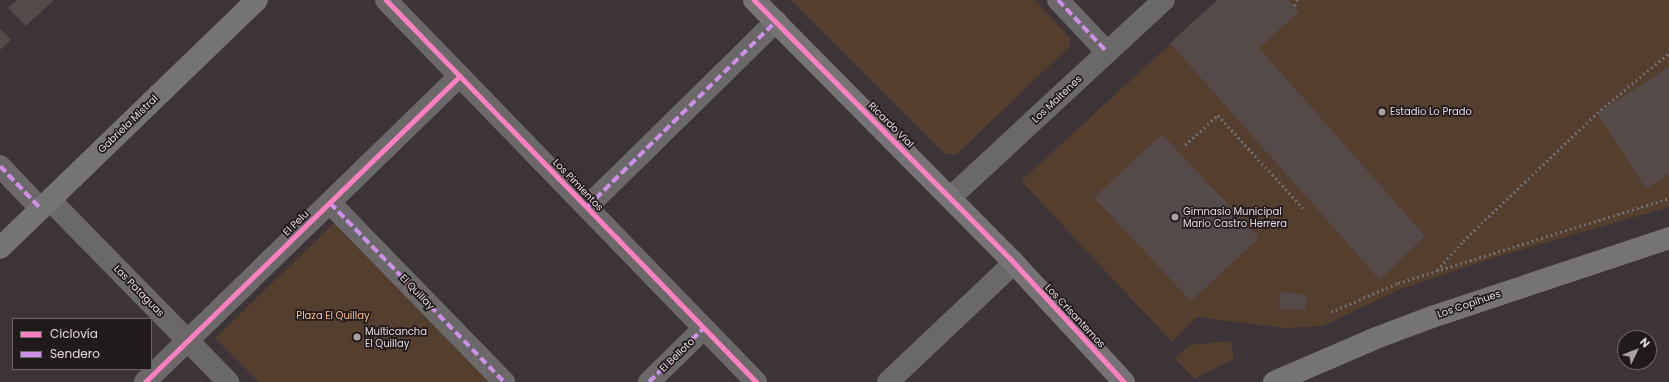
<!DOCTYPE html>
<meta charset="utf-8">
<style>
body{margin:0}
#map{position:relative;width:1669px;height:382px;overflow:hidden;background:#3c3437;font-family:Poppins,sans-serif}
div>[style]{position:absolute}
.green>*{inset:0;background:#543e2e}
.building>*{inset:0;background:#56494a;transform-origin:0 0}
.path>*{height:2.5px;margin-top:-1.25px;transform-origin:0;background:repeating-linear-gradient(90deg,#706d6e 0 2px,transparent 0 5px)}
.street>*{height:22px;margin:-11px;padding:0 11px;transform-origin:11px;border-radius:11px;background:#6b686a}
.secondary>*{height:22px;margin:-11px;padding:0 11px;transform-origin:11px;border-radius:11px;background:#767376}
.quiet>*{height:4px;margin-top:-2px;transform-origin:0;background:repeating-linear-gradient(90deg,#ce8fe9 0 8px,transparent 0 12px)}
.cycleway>*{height:5px;margin:-2.5px;padding:0 2.5px;transform-origin:2.5px;border-radius:2.5px;background:#ff80c0}
.dots>*{width:11px;height:11px;translate:-50% -50%;box-sizing:border-box;border:2px solid #211a1d;border-radius:50%}
span{translate:-50% -50%;white-space:nowrap;text-align:center;line-height:1.15;-webkit-text-stroke:3.5px #211a1d;paint-order:stroke}
.street-label{font-size:10px;color:#e2d8db}
.poi-label{font-size:10px;color:#e2d8db}
.left{translate:0 -50%;text-align:left}
.park-label{font-size:10px;color:#fabe8e}
.legend{position:absolute;left:12px;top:318px;width:140px;height:52px;box-sizing:border-box;background:#211a1d;border:1px solid #6e6669;margin:0;padding:5px 7px;list-style:none;font-size:12px;color:#e2d8db}
.legend li{display:flex;align-items:center;gap:8px;height:20px}
.legend b{width:20px;border:1px solid #6e6669}
.north{position:absolute;left:1617px;top:330px;width:40px;height:40px;box-sizing:border-box;background:#211a1d;border:1px solid #6e6669;border-radius:50%;rotate:47deg;font-size:11px;font-weight:700;line-height:16px;text-align:center;color:#e2d8db}
.north::after{content:'';display:block;margin:auto;width:14px;height:18px;background:#a89fa2;clip-path:polygon(50% 0,100% 100%,50% 72%,0 100%)}
</style>
<div id="map">
<div class="green">
<div style="clip-path:polygon(791px 0,1035px 0,1070px 38px,1070px 46px,957px 154px,945px 154px)"></div>
<div style="clip-path:polygon(1218px 0,1669px 0,1669px 207px,1490px 259px,1398px 290px,1323px 326px,1285px 328px,1197px 317px,1172px 342px,1021px 181px)"></div>
<div style="clip-path:polygon(334px 223px,489px 382px,259px 382px,215px 338px)"></div>
<div style="clip-path:polygon(1231px 341px,1234px 359px,1194px 379px,1175px 358px,1189px 345px)"></div>
</div>
<div class="building">
<div style="clip-path:polygon(17px 0,54px 0,26px 26px,8px 8px)"></div>
<div style="clip-path:polygon(1217px 0,1289px 0,1299px 12px,1259px 48px,1425px 236px,1380px 280px,1170px 43px)"></div>
<div style="clip-path:polygon(0 29px,11px 40px,0 50px)"></div>
<div style="clip-path:polygon(1669px 67px,1669px 174px,1646px 189px,1597px 113px)"></div>
<div style="left:1162px;top:134px;width:142px;height:93px;rotate:47deg"></div>
<div style="clip-path:polygon(1280px 292px,1307px 295px,1305px 310px,1279px 309px)"></div>
</div>
<div class="path">
<div style="left:1294px;top:6px;width:7px;rotate:-63deg"></div>
<div style="left:1185px;top:145px;width:45px;rotate:-42.3deg"></div>
<div style="left:1218px;top:115px;width:126px;rotate:47.6deg"></div>
<div style="left:1437px;top:270px;width:39px;rotate:-48deg"></div>
<div style="left:1463px;top:241px;width:185px;rotate:-43.7deg"></div>
<div style="left:1597px;top:113px;width:94px;rotate:-39.8deg"></div>
<div style="left:1331px;top:312px;width:73px;rotate:-23.4deg"></div>
<div style="left:1398px;top:283px;width:284px;rotate:-17.4deg"></div>
</div>
<div class="street">
<div style="left:386px;top:0;width:532px;rotate:45.91deg"></div>
<div style="left:1058px;top:0;width:71px;rotate:46.7deg"></div>
<div style="left:0;top:166px;width:59px;rotate:46.4deg"></div>
<div style="left:951px;top:197px;width:290px;rotate:-42.8deg"></div>
<div style="left:50px;top:200px;width:255px;rotate:45.6deg"></div>
<div style="left:330px;top:203px;width:250px;rotate:45.8deg"></div>
<div style="left:587px;top:207px;width:265px;rotate:-44.5deg"></div>
<div style="left:145px;top:382px;width:439px;rotate:-44.2deg"></div>
<div style="left:649px;top:382px;width:77px;rotate:-44.5deg"></div>
<div style="left:888px;top:382px;width:173px;rotate:-43.4deg"></div>
</div>
<div class="secondary">
<div style="left:754px;top:0;width:370px;rotate:45.3deg"></div>
<div style="left:1014px;top:263px;width:162px;rotate:47.3deg"></div>
<div style="left:0;top:248px;width:357px;rotate:-44deg"></div>
<div style="left:1274px;top:382px;width:111px;rotate:-23.3deg"></div>
<div style="left:1376px;top:338px;width:60px;rotate:-20.6deg"></div>
<div style="left:1432px;top:317px;width:250px;rotate:-18.4deg"></div>
</div>
<div class="quiet">
<div style="left:1058px;top:0;width:71px;rotate:46.7deg"></div>
<div style="left:0;top:166px;width:59px;rotate:46.4deg"></div>
<div style="left:330px;top:203px;width:250px;rotate:45.8deg"></div>
<div style="left:587px;top:207px;width:265px;rotate:-44.5deg"></div>
<div style="left:649px;top:382px;width:77px;rotate:-44.5deg"></div>
</div>
<div class="cycleway">
<div style="left:386px;top:0;width:532px;rotate:45.91deg"></div>
<div style="left:754px;top:0;width:370px;rotate:45.3deg"></div>
<div style="left:1014px;top:263px;width:162px;rotate:47.3deg"></div>
<div style="left:145px;top:382px;width:439px;rotate:-44.2deg"></div>
</div>
<div class="dots">
<div style="left:1382px;top:112px;background:#a89fa2"></div>
<div style="left:1175px;top:217px;background:#a89fa2"></div>
<div style="left:357px;top:337px;background:#a89fa2"></div>
</div>
<div class="street-label">
<span style="left:1057px;top:99px;rotate:-43deg">Los Maitenes</span>
<span style="left:128px;top:124px;rotate:-44deg">Gabriela Mistral</span>
<span style="left:891px;top:125px;rotate:45deg">Ricardo Vial</span>
<span style="left:578px;top:185px;rotate:46deg">Los Pimientos</span>
<span style="left:296px;top:223px;rotate:-44deg">El Pelu</span>
<span style="left:139px;top:291px;rotate:46deg">Las Pataguas</span>
<span style="left:417px;top:292px;rotate:46deg">El Quillay</span>
<span style="left:1469px;top:304px;rotate:-19deg">Los Copihues</span>
<span style="left:1075px;top:316px;rotate:47deg">Los Crisantemos</span>
<span style="left:677px;top:355px;rotate:-44deg">El Belloto</span>
</div>
<div class="poi-label">
<span class="left" style="left:1390px;top:112px">Estadio Lo Prado</span>
<span class="left" style="left:1183px;top:217px">Gimnasio Municipal<br>Mario Castro Herrera</span>
<span class="left" style="left:365px;top:337px">Multicancha<br>El Quillay</span>
</div>
<div class="park-label">
<span style="left:333px;top:316px">Plaza El Quillay</span>
</div>
<ul class="legend">
<li><b style="height:5px;background:#ff80c0"></b>Ciclovía</li>
<li><b style="height:5px;background:#ce8fe9"></b>Sendero</li>
</ul>
<div class="north">N</div>
</div>
